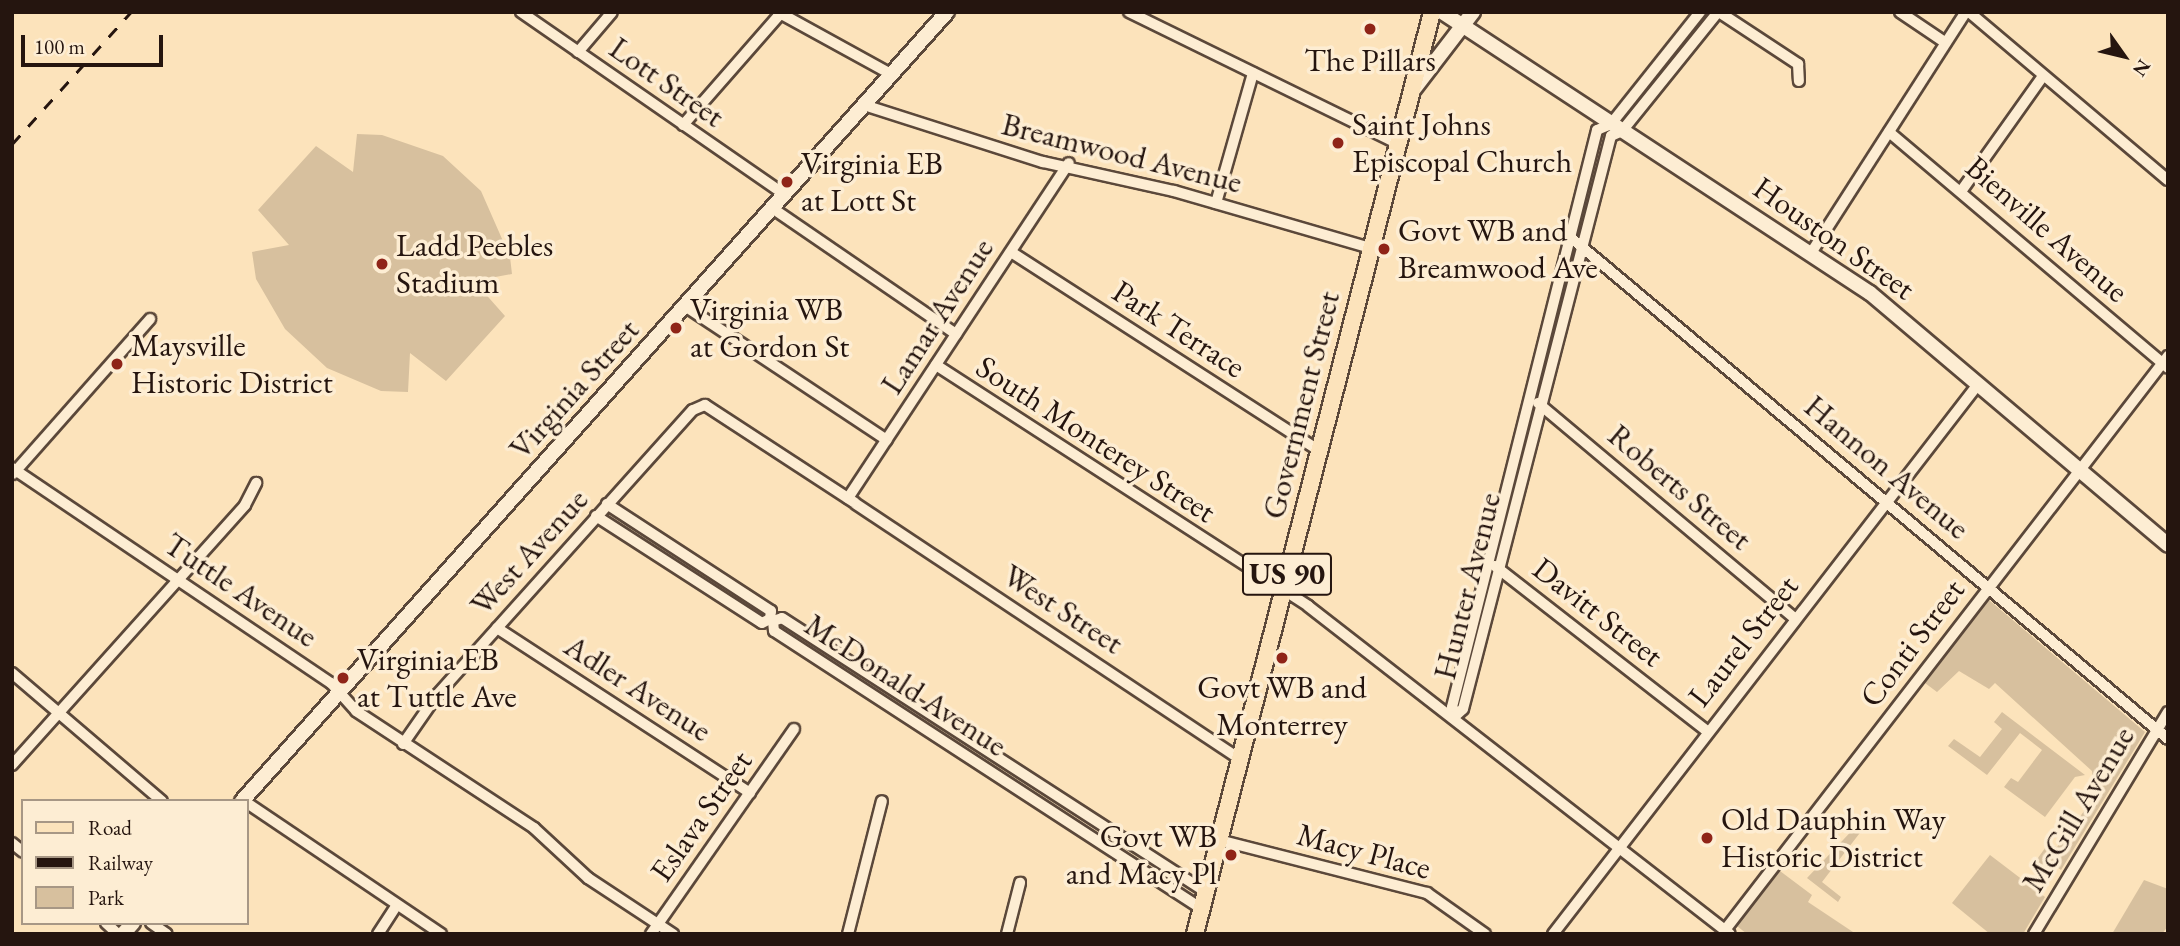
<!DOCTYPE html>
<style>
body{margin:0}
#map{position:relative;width:2180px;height:946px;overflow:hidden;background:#fce3bb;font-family:"EB Garamond",serif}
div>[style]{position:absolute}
.green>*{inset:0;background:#d7c09e}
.roads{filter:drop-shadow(2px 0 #5b483a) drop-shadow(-2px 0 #5b483a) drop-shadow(0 2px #5b483a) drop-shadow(0 -2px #5b483a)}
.street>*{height:10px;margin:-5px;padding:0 5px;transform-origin:5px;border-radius:5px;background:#fdedd3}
.secondary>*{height:14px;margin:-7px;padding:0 7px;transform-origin:7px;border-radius:7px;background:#fdedd3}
.primary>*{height:16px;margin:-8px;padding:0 8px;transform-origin:8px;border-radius:8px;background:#fce3bb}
.rail>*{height:2.5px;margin-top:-1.25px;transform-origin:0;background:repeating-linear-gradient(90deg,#25150f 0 12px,transparent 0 24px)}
.dots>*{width:19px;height:19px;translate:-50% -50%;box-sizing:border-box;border:4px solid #fdedd3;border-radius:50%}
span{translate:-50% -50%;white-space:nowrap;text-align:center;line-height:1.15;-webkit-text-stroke:7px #fdedd3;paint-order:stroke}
.shield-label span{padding:2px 5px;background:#fdedd3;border:2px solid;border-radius:5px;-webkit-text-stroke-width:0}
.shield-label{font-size:30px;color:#25150f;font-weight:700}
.poi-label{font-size:32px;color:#25150f}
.left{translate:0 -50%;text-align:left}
.right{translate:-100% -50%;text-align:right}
.street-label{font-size:32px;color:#25150f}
.frame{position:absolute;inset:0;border:14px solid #25150f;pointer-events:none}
.legend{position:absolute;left:21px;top:799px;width:228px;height:126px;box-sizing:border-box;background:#fdedd3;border:2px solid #a79785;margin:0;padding:9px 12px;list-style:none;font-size:21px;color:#25150f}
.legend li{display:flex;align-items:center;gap:14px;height:35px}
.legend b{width:35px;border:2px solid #a79785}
.north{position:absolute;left:2089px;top:21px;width:70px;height:70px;-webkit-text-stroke:5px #fdedd3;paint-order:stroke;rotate:124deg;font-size:19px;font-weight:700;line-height:28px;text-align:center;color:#25150f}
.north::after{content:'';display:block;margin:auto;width:24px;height:32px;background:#25150f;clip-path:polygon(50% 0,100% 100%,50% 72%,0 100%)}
.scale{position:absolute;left:21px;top:35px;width:142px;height:32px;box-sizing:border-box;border:4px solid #25150f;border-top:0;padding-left:9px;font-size:21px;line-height:24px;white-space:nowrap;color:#25150f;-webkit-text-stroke:5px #fdedd3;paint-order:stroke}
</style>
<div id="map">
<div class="green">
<div style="clip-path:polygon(357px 134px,382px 135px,443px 156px,481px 191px,510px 257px,512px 274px,474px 281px,505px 316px,446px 381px,410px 353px,408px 392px,381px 391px,327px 368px,285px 329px,256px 279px,252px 252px,289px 245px,258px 210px,316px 146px,353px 172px)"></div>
<div style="clip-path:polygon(1989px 600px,2145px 732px,2061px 870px,2047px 860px,2039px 868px,2035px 862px,2048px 844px,2057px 847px,2094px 798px,2092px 771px,1995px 683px,1989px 689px,1959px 671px,1937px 692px,1925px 683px)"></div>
<div style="clip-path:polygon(2002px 712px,2085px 775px,2075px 777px,2045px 817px,2004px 787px,2011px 778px,2018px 782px,2042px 750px,2020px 733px,1987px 775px,1948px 746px,1954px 739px,1980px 757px,2002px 729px,1994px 722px)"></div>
<div style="clip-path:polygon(1861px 821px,1866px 825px,1822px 882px,1841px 897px,1838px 902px,1807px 878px)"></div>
<div style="clip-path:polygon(1990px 855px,2045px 897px,2023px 934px,1990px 934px,1952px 903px)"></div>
<div style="clip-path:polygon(1780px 871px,1812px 895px,1808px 902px,1856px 934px,1747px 934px,1737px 926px)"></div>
<div style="clip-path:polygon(2144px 880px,2168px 889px,2168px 926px,2162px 934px,2112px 934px)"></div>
</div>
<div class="roads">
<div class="street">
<div style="left:521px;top:12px;width:320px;rotate:34.7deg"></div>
<div style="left:778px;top:12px;width:129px;rotate:28.8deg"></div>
<div style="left:1129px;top:12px;width:297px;rotate:26.1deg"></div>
<div style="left:1719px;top:12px;width:95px;rotate:33.4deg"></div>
<div style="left:1798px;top:64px;width:17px;rotate:87deg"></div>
<div style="left:1900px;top:12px;width:55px;rotate:34deg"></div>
<div style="left:1969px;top:12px;width:260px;rotate:40.2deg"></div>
<div style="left:578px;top:52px;width:52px;rotate:-49.6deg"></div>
<div style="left:864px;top:105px;width:188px;rotate:17.7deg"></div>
<div style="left:1043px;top:162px;width:134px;rotate:12.5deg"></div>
<div style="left:1174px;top:191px;width:204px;rotate:16.2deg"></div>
<div style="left:683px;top:125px;width:150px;rotate:-48.8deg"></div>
<div style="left:1889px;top:132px;width:365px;rotate:40.2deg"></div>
<div style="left:1962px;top:190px;width:140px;rotate:-54.6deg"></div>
<div style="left:1216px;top:203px;width:135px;rotate:-74.1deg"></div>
<div style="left:772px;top:208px;width:223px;rotate:34.4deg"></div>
<div style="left:1570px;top:237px;width:781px;rotate:40.01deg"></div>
<div style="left:1011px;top:252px;width:365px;rotate:32.8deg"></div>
<div style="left:1811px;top:253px;width:287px;rotate:-57.3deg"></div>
<div style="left:685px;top:306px;width:242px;rotate:33.6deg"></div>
<div style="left:936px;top:365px;width:443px;rotate:32.9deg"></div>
<div style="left:1308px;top:606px;width:534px;rotate:37.86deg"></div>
<div style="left:1538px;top:403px;width:334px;rotate:40deg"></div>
<div style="left:12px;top:468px;width:385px;rotate:34deg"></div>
<div style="left:331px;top:683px;width:38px;rotate:48deg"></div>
<div style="left:356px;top:711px;width:213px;rotate:33.3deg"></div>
<div style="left:534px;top:828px;width:74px;rotate:42.8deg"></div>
<div style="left:588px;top:878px;width:102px;rotate:33.4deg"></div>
<div style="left:13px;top:474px;width:207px;rotate:-48.5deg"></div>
<div style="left:848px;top:498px;width:401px;rotate:-56.6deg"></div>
<div style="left:856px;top:504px;width:461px;rotate:33.6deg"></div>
<div style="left:596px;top:516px;width:197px;rotate:32.8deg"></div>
<div style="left:762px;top:623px;width:9px;rotate:-27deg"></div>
<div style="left:770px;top:619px;width:8px;rotate:-83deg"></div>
<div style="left:771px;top:611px;width:196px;rotate:-146.9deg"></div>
<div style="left:1495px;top:566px;width:269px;rotate:37.9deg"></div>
<div style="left:497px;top:628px;width:302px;rotate:33.1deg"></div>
<div style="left:12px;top:673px;width:197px;rotate:40.5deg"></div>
<div style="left:1456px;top:713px;width:7px;rotate:-124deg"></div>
<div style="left:1452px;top:707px;width:595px;rotate:-75.89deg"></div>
<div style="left:1597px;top:130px;width:15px;rotate:-23deg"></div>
<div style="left:1611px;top:124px;width:143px;rotate:-51.5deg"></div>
<div style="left:1453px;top:718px;width:13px;rotate:-42deg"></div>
<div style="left:1463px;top:709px;width:592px;rotate:-75.52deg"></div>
<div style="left:1611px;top:136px;width:12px;rotate:-24deg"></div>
<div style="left:1622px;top:131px;width:153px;rotate:-51.1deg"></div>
<div style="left:403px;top:744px;width:60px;rotate:-55.2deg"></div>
<div style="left:437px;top:695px;width:383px;rotate:-48.1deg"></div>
<div style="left:693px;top:410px;width:13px;rotate:-23deg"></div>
<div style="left:705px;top:405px;width:178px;rotate:33.1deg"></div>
<div style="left:12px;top:765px;width:349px;rotate:-48.1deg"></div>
<div style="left:245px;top:505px;width:25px;rotate:-63deg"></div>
<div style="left:247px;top:803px;width:234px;rotate:34deg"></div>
<div style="left:1219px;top:840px;width:215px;rotate:14.3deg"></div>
<div style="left:1427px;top:893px;width:71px;rotate:35.3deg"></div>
<div style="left:12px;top:843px;width:14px;rotate:39deg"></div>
<div style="left:1202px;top:909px;width:510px;rotate:-146.99deg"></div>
<div style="left:774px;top:631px;width:10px;rotate:-96deg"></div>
<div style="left:773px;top:621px;width:9px;rotate:-18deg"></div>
<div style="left:782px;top:618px;width:505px;rotate:32.87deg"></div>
<div style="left:106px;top:923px;width:16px;rotate:43deg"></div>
<div style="left:151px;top:923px;width:19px;rotate:35deg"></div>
<div style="left:1725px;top:930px;width:725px;rotate:-52.34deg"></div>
<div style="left:378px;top:934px;width:35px;rotate:-57deg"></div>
<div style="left:651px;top:934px;width:250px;rotate:-55.1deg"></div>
<div style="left:848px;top:934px;width:137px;rotate:-75.7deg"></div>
<div style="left:1007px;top:934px;width:53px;rotate:-75.7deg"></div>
<div style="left:1553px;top:934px;width:696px;rotate:-52.29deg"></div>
<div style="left:2034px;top:934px;width:259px;rotate:-58.9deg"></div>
</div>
<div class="secondary">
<div style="left:1442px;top:12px;width:512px;rotate:33.29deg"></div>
<div style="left:1870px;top:293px;width:390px;rotate:40.2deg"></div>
<div style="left:1414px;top:89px;width:97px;rotate:-52.5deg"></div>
<div style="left:242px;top:801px;width:1058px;rotate:-48.22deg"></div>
<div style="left:123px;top:934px;width:15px;rotate:-48deg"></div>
</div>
<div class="primary">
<div style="left:1195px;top:934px;width:952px;rotate:-75.58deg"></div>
</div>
</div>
<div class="rail">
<div style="left:12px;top:144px;width:178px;rotate:-48deg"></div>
</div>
<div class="dots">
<div style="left:1370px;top:29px;background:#8f2418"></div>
<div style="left:1338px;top:143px;background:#8f2418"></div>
<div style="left:787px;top:182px;background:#8f2418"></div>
<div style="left:1384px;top:249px;background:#8f2418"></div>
<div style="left:382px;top:264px;background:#8f2418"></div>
<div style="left:676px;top:328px;background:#8f2418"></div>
<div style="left:117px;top:364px;background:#8f2418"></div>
<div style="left:1282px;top:658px;background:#8f2418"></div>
<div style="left:343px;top:678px;background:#8f2418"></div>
<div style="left:1707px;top:838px;background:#8f2418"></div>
<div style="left:1231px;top:855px;background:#8f2418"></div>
</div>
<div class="shield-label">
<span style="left:1287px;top:574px">US 90</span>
</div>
<div class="poi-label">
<span style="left:1370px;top:60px">The Pillars</span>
<span class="left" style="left:1352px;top:143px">Saint Johns<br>Episcopal Church</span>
<span class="left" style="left:801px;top:182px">Virginia EB<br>at Lott St</span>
<span class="left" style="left:1398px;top:249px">Govt WB and<br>Breamwood Ave</span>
<span class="left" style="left:396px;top:264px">Ladd Peebles<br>Stadium</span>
<span class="left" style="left:690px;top:328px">Virginia WB<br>at Gordon St</span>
<span class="left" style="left:131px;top:364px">Maysville<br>Historic District</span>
<span class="left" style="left:357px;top:678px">Virginia EB<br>at Tuttle Ave</span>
<span style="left:1282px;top:706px">Govt WB and<br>Monterrey</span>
<span class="left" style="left:1721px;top:838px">Old Dauphin Way<br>Historic District</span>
<span class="right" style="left:1217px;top:855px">Govt WB<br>and Macy Pl</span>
</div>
<div class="street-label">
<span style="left:667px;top:82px;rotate:35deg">Lott Street</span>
<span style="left:1122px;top:153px;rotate:14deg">Breamwood Avenue</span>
<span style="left:2047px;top:229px;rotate:41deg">Bienville Avenue</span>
<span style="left:1834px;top:238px;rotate:35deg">Houston Street</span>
<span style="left:937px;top:316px;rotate:-57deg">Lamar Avenue</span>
<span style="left:1179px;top:329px;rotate:33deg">Park Terrace</span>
<span style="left:574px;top:389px;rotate:-48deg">Virginia Street</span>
<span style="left:1301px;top:405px;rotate:-76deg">Government Street</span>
<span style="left:1096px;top:439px;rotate:33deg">South Monterey Street</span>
<span style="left:1887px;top:467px;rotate:40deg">Hannon Avenue</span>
<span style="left:1680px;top:487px;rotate:40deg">Roberts Street</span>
<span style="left:529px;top:552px;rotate:-48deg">West Avenue</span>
<span style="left:1467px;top:586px;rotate:-76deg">Hunter Avenue</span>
<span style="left:241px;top:590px;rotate:34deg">Tuttle Avenue</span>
<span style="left:1063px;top:609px;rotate:33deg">West Street</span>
<span style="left:1598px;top:612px;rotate:38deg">Davitt Street</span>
<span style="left:1743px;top:641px;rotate:-52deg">Laurel Street</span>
<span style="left:1912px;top:643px;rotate:-53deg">Conti Street</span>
<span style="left:906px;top:685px;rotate:33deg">McDonald Avenue</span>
<span style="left:638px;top:688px;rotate:33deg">Adler Avenue</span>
<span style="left:2078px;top:809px;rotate:-59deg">McGill Avenue</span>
<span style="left:701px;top:816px;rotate:-55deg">Eslava Street</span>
<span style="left:1364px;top:851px;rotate:15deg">Macy Place</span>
</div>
<div class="frame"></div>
<ul class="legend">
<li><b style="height:9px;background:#fce3bb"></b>Road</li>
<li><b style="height:9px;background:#25150f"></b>Railway</li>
<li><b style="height:19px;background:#d7c09e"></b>Park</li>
</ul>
<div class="north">N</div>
<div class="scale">100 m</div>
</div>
